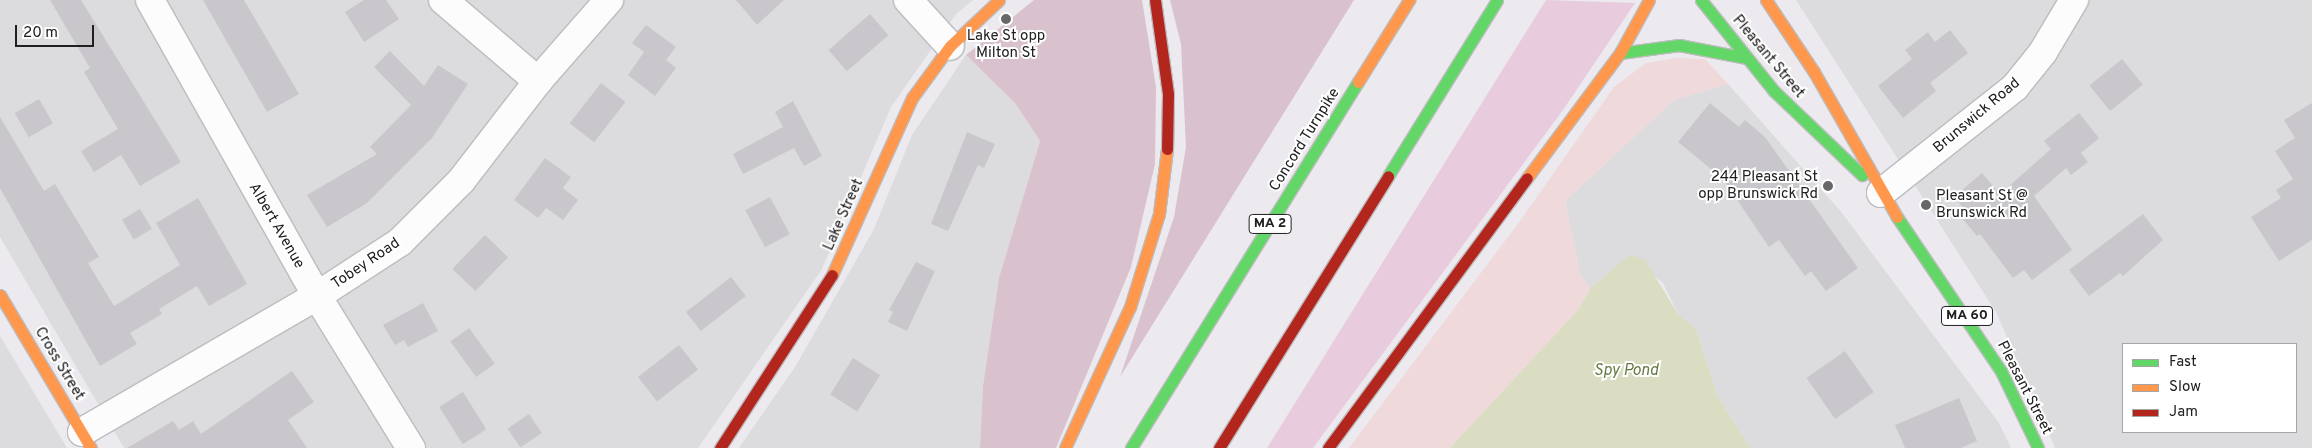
<!DOCTYPE html>
<style>
body{margin:0}
#map{position:relative;width:2312px;height:448px;overflow:hidden;background:#eceaee;font-family:Overpass,sans-serif}
div>[style]{position:absolute}
.residential>*{inset:0;background:#dcdbdd}
.grass>*{inset:0;background:#e8ccde}
.forest>*{inset:0;background:#d9c2cd}
.park>*{inset:0;background:#f0d9db}
.water>*{inset:0;background:#daddc1}
.building>*{inset:0;background:#c9c7cb;transform-origin:0 0}
.roads{filter:drop-shadow(1px 0 #bdbcbe) drop-shadow(-1px 0 #bdbcbe) drop-shadow(0 1px #bdbcbe) drop-shadow(0 -1px #bdbcbe)}
.street>*{height:28px;margin:-14px;padding:0 14px;transform-origin:14px;border-radius:14px;background:#fcfcfc}
.fast>*{height:11px;margin:-5.5px;padding:0 5.5px;transform-origin:5.5px;border-radius:5.5px;background:#63d668}
.slow>*{height:11px;margin:-5.5px;padding:0 5.5px;transform-origin:5.5px;border-radius:5.5px;background:#ff974d}
.jam>*{height:11px;margin:-5.5px;padding:0 5.5px;transform-origin:5.5px;border-radius:5.5px;background:#b3261e}
.dots>*{width:14px;height:14px;translate:-50% -50%;box-sizing:border-box;border:2px solid #fff;border-radius:50%}
span{translate:-50% -50%;white-space:nowrap;text-align:center;line-height:1.15;-webkit-text-stroke:4px #fff;paint-order:stroke}
.shield-label span{padding:1px 4px;background:#fff;border:1px solid;border-radius:4px;-webkit-text-stroke-width:0}
.shield-label{font-size:14px;color:#202020;font-weight:700}
.poi-label{font-size:15px;color:#202020}
.right{translate:-100% -50%;text-align:right}
.left{translate:0 -50%;text-align:left}
.street-label{font-size:15px;color:#202020}
.water-label{font-size:16px;color:#647942;font-style:italic}
.legend{position:absolute;left:2122px;top:343px;width:175px;height:90px;box-sizing:border-box;background:#fff;border:1px solid #a6a6a6;margin:0;padding:6px 9px;list-style:none;font-size:15px;color:#202020}
.legend li{display:flex;align-items:center;gap:10px;height:25px}
.legend b{width:25px;border:1px solid #a6a6a6}
.scale{position:absolute;left:15px;top:25px;width:79px;height:22px;box-sizing:border-box;border:2px solid #202020;border-top:0;padding-left:6px;font-size:15px;line-height:18px;white-space:nowrap;color:#202020;-webkit-text-stroke:4px #fff;paint-order:stroke}
</style>
<div id="map">
<div class="residential">
<div style="clip-path:polygon(0 0,973px 0,956px 14px,891px 107px,822px 269px,698px 448px,124px 448px,0 237px)"></div>
<div style="clip-path:polygon(evenodd,1796px 0,2312px 0,2312px 448px,2055px 448px,1996px 312px,1796px 0,2123px 344px,2296px 344px,2296px 432px,2123px 432px,2123px 344px)"></div>
<div style="clip-path:polygon(966px 55px,1015px 103px,1040px 141px,999px 278px,983px 386px,980px 448px,739px 448px,795px 367px,874px 229px,912px 135px)"></div>
<div style="clip-path:polygon(1728px 84px,1842px 213px,1999px 423px,2011px 448px,1750px 448px,1717px 395px,1696px 329px,1678px 314px,1663px 283px,1629px 255px,1590px 289px,1580px 274px,1565px 201px,1674px 100px)"></div>
<div style="clip-path:polygon(0 336px,67px 448px,0 448px)"></div>
</div>
<div class="grass">
<div style="clip-path:polygon(1546px 0,1635px 3px,1563px 110px,1313px 448px,1267px 448px)"></div>
</div>
<div class="forest">
<div style="clip-path:polygon(1034px 0,1142px 0,1156px 87px,1155px 164px,1131px 267px,1056px 448px,980px 448px,983px 386px,999px 278px,1040px 141px,1015px 103px,966px 55px)"></div>
<div style="clip-path:polygon(1170px 0,1354px 0,1120px 377px,1174px 217px,1186px 147px,1181px 44px)"></div>
</div>
<div class="park">
<div style="clip-path:polygon(1677px 58px,1705px 59px,1728px 84px,1674px 100px,1565px 201px,1580px 274px,1590px 289px,1578px 310px,1450px 448px,1349px 448px,1520px 221px,1614px 87px,1646px 63px)"></div>
</div>
<div class="water">
<div style="clip-path:polygon(1629px 255px,1645px 260px,1678px 314px,1696px 329px,1717px 395px,1750px 448px,1450px 448px,1578px 310px,1590px 289px)"></div>
</div>
<div class="building">
<div style="clip-path:polygon(50px 0,81px 0,181px 162px,140px 186px,121px 155px,94px 172px,81px 151px,118px 129px,84px 72px,90px 68px)"></div>
<div style="clip-path:polygon(203px 0,244px 0,299px 94px,267px 112px)"></div>
<div style="clip-path:polygon(364px 0,386px 0,399px 19px,364px 42px,345px 12px)"></div>
<div style="clip-path:polygon(736px 0,784px 0,757px 25px)"></div>
<div style="left:870px;top:14px;width:28px;height:55px;rotate:49deg"></div>
<div style="clip-path:polygon(646px 25px,676px 47px,666px 60px,676px 68px,655px 96px,628px 75px,644px 52px,632px 43px)"></div>
<div style="clip-path:polygon(1950px 30px,1968px 53px,1930px 83px,1936px 91px,1903px 118px,1878px 86px,1912px 59px,1905px 50px,1928px 32px,1935px 42px)"></div>
<div style="clip-path:polygon(390px 51px,424px 86px,438px 65px,468px 84px,432px 138px,367px 203px,327px 227px,307px 195px,377px 154px,370px 147px,411px 105px,374px 67px)"></div>
<div style="left:2122px;top:59px;width:33px;height:42px;rotate:51deg"></div>
<div style="left:601px;top:83px;width:31px;height:51px;rotate:38deg"></div>
<div style="left:39px;top:99px;width:28px;height:28px;rotate:60deg"></div>
<div style="clip-path:polygon(793px 101px,822px 156px,804px 166px,794px 148px,743px 174px,733px 154px,783px 127px,775px 112px)"></div>
<div style="clip-path:polygon(1710px 103px,1739px 127px,1745px 120px,1765px 137px,1858px 268px,1826px 291px,1811px 271px,1805px 276px,1779px 240px,1769px 247px,1723px 179px,1678px 142px)"></div>
<div style="clip-path:polygon(2312px 103px,2312px 240px,2279px 261px,2251px 217px,2281px 198px,2276px 190px,2293px 179px,2275px 151px,2295px 138px,2284px 120px)"></div>
<div style="clip-path:polygon(2079px 113px,2099px 138px,2081px 153px,2088px 162px,2071px 175px,2066px 168px,2034px 196px,2072px 250px,2032px 280px,2024px 270px,2013px 278px,1980px 234px,1977px 236px,1960px 216px,1966px 211px,1954px 197px,1982px 173px,2000px 194px,2051px 149px,2044px 141px)"></div>
<div style="clip-path:polygon(0 117px,44px 191px,55px 184px,99px 257px,88px 263px,114px 306px,180px 265px,156px 223px,198px 198px,247px 284px,209px 306px,197px 286px,159px 309px,162px 314px,130px 333px,137px 344px,100px 366px,0 188px)"></div>
<div style="clip-path:polygon(967px 132px,995px 144px,984px 168px,978px 165px,948px 231px,931px 224px)"></div>
<div style="clip-path:polygon(545px 158px,571px 177px,563px 188px,578px 200px,563px 220px,546px 208px,538px 218px,514px 200px)"></div>
<div style="left:770px;top:197px;width:42px;height:28px;rotate:62deg"></div>
<div style="left:140px;top:209px;width:23px;height:21px;rotate:59deg"></div>
<div style="clip-path:polygon(2143px 214px,2163px 240px,2123px 276px,2120px 273px,2089px 296px,2069px 270px)"></div>
<div style="left:485px;top:235px;width:32px;height:47px;rotate:44deg"></div>
<div style="clip-path:polygon(916px 262px,935px 271px,907px 331px,888px 322px,893px 312px,889px 310px)"></div>
<div style="left:731px;top:277px;width:24px;height:57px;rotate:52deg"></div>
<div style="clip-path:polygon(423px 303px,438px 331px,408px 347px,404px 340px,395px 345px,383px 325px)"></div>
<div style="left:469px;top:328px;width:44px;height:23px;rotate:54deg"></div>
<div style="left:679px;top:345px;width:31px;height:52px;rotate:52deg"></div>
<div style="left:1845px;top:351px;width:50px;height:47px;rotate:55deg"></div>
<div style="left:853px;top:358px;width:32px;height:43px;rotate:32deg"></div>
<div style="clip-path:polygon(292px 371px,314px 402px,288px 420px,307px 448px,127px 448px,173px 421px,179px 430px,193px 421px,201px 434px)"></div>
<div style="left:463px;top:392px;width:44px;height:28px;rotate:58deg"></div>
<div style="clip-path:polygon(1959px 398px,1977px 441px,1961px 448px,1905px 448px,1895px 425px)"></div>
<div style="left:529px;top:414px;width:23px;height:26px;rotate:56deg"></div>
</div>
<div class="roads">
<div class="street">
<div style="left:150px;top:0;width:340px;rotate:60.6deg"></div>
<div style="left:317px;top:296px;width:179px;rotate:58.3deg"></div>
<div style="left:443px;top:0;width:125px;rotate:40.5deg"></div>
<div style="left:908px;top:0;width:62px;rotate:47.6deg"></div>
<div style="left:1881px;top:193px;width:171px;rotate:-38.3deg"></div>
<div style="left:2015px;top:87px;width:45px;rotate:-51.3deg"></div>
<div style="left:2043px;top:52px;width:61px;rotate:-59.2deg"></div>
<div style="left:82px;top:432px;width:272px;rotate:-30.1deg"></div>
<div style="left:317px;top:296px;width:99px;rotate:-33deg"></div>
<div style="left:400px;top:242px;width:86px;rotate:-45deg"></div>
<div style="left:461px;top:181px;width:126px;rotate:-52.4deg"></div>
<div style="left:538px;top:81px;width:108px;rotate:-48.8deg"></div>
</div>
<div class="fast">
<div style="left:1701px;top:0;width:117px;rotate:51.3deg"></div>
<div style="left:1774px;top:91px;width:122px;rotate:43.7deg"></div>
<div style="left:1620px;top:53px;width:60px;rotate:-7.7deg"></div>
<div style="left:1679px;top:45px;width:68px;rotate:11deg"></div>
<div style="left:1388px;top:176px;width:207px;rotate:-58.2deg"></div>
<div style="left:1897px;top:217px;width:186px;rotate:56deg"></div>
<div style="left:2001px;top:371px;width:85px;rotate:64.3deg"></div>
<div style="left:1131px;top:448px;width:431px;rotate:-58.2deg"></div>
</div>
<div class="slow">
<div style="left:1766px;top:0;width:87px;rotate:56.3deg"></div>
<div style="left:1814px;top:72px;width:167px;rotate:60.2deg"></div>
<div style="left:1358px;top:82px;width:97px;rotate:-58.1deg"></div>
<div style="left:1527px;top:178px;width:156px;rotate:-53.4deg"></div>
<div style="left:1620px;top:53px;width:60px;rotate:-61.3deg"></div>
<div style="left:832px;top:275px;width:194px;rotate:-65.7deg"></div>
<div style="left:912px;top:98px;width:64px;rotate:-53.8deg"></div>
<div style="left:950px;top:46px;width:67px;rotate:-43.2deg"></div>
<div style="left:0;top:295px;width:178px;rotate:59.3deg"></div>
<div style="left:1065px;top:448px;width:155px;rotate:-65.3deg"></div>
<div style="left:1130px;top:307px;width:97px;rotate:-72.7deg"></div>
<div style="left:1159px;top:214px;width:65px;rotate:-83deg"></div>
</div>
<div class="jam">
<div style="left:1155px;top:0;width:95px;rotate:82.1deg"></div>
<div style="left:1168px;top:94px;width:55px;rotate:91deg"></div>
<div style="left:720px;top:448px;width:206px;rotate:-57.1deg"></div>
<div style="left:1219px;top:448px;width:320px;rotate:-58.1deg"></div>
<div style="left:1328px;top:448px;width:335px;rotate:-53.6deg"></div>
</div>
</div>
<div class="dots">
<div style="left:1006px;top:19px;background:#676768"></div>
<div style="left:1828px;top:186px;background:#676768"></div>
<div style="left:1926px;top:205px;background:#676768"></div>
</div>
<div class="shield-label">
<span style="left:1270px;top:224px">MA 2</span>
<span style="left:1967px;top:316px">MA 60</span>
</div>
<div class="poi-label">
<span style="left:1006px;top:45px">Lake St opp<br>Milton St</span>
<span class="right" style="left:1818px;top:186px">244 Pleasant St<br>opp Brunswick Rd</span>
<span class="left" style="left:1936px;top:205px">Pleasant St @<br>Brunswick Rd</span>
</div>
<div class="street-label">
<span style="left:1768px;top:57px;rotate:50deg">Pleasant Street</span>
<span style="left:1977px;top:116px;rotate:-40deg">Brunswick Road</span>
<span style="left:1305px;top:140px;rotate:-58deg">Concord Turnpike</span>
<span style="left:844px;top:215px;rotate:-66deg">Lake Street</span>
<span style="left:276px;top:226px;rotate:60deg">Albert Avenue</span>
<span style="left:366px;top:264px;rotate:-34deg">Tobey Road</span>
<span style="left:59px;top:364px;rotate:59deg">Cross Street</span>
<span style="left:2024px;top:388px;rotate:63deg">Pleasant Street</span>
</div>
<div class="water-label">
<span style="left:1626px;top:371px">Spy Pond</span>
</div>
<ul class="legend">
<li><b style="height:6px;background:#63d668"></b>Fast</li>
<li><b style="height:6px;background:#ff974d"></b>Slow</li>
<li><b style="height:6px;background:#b3261e"></b>Jam</li>
</ul>
<div class="scale">20 m</div>
</div>
